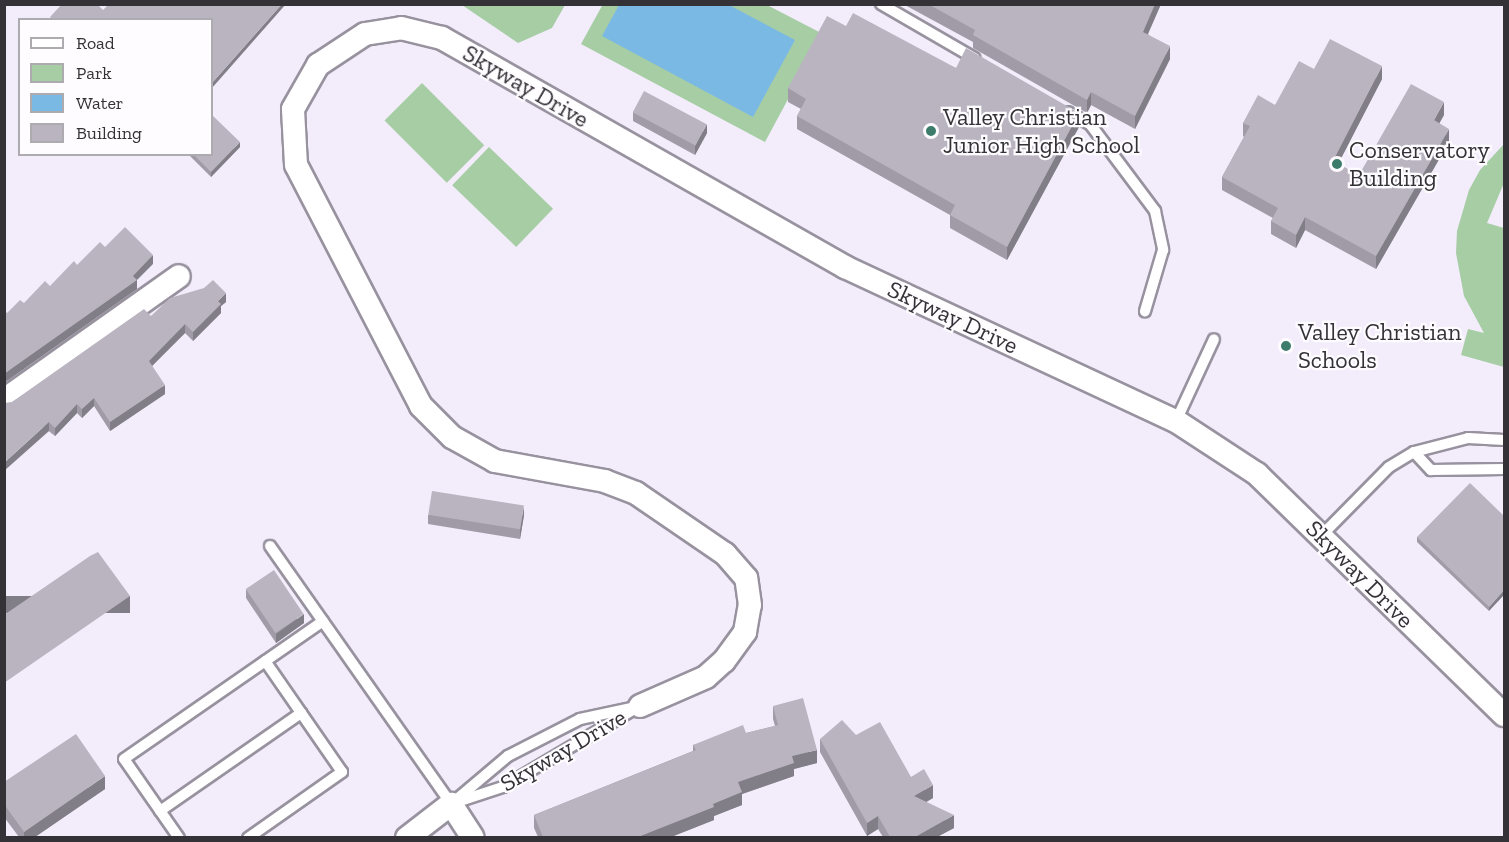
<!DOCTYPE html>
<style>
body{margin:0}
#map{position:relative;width:1509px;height:842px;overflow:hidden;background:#f3ecfb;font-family:"Zilla Slab",serif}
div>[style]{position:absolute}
.green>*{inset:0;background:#a6cda4;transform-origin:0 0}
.water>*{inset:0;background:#7bb9e5}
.roads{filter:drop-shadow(2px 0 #98929f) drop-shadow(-2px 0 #98929f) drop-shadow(0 2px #98929f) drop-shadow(0 -2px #98929f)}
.lane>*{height:10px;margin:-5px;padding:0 5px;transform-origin:5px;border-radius:5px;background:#fff}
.street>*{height:22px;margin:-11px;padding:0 11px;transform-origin:11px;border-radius:11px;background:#fff}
.wall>*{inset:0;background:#a09ba6}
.shaded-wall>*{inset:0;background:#827e87;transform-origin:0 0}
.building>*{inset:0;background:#bab4c1;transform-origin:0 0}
.dots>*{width:16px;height:16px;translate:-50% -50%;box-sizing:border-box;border:3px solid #fefcff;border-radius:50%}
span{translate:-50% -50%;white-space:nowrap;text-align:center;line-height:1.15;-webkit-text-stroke:4.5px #fefcff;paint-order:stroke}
.street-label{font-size:24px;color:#343137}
.poi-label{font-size:24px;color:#343137}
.left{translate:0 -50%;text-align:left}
.frame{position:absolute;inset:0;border:6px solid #343137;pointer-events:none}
.legend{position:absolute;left:18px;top:18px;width:195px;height:138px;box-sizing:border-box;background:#fefcff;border:2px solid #adabaf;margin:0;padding:8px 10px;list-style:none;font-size:18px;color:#343137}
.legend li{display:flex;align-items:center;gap:12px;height:30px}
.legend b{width:30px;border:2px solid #adabaf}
</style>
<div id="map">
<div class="green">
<div style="clip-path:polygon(603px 4px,767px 5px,823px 34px,765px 142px,581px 44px)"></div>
<div style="clip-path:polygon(462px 5px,565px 5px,552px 28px,518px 43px)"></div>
<div style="left:422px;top:83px;width:88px;height:53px;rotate:45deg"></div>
<div style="clip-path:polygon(1504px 144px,1504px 183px,1487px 223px,1504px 228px,1504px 367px,1461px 355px,1468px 329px,1484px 333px,1464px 296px,1456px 253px,1457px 231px,1469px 190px,1480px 170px)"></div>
<div style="left:489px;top:147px;width:89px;height:53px;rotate:44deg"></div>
</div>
<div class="water">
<div style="clip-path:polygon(729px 5px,795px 40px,753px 117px,602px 36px,619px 5px)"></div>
</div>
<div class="roads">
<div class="lane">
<div style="left:881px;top:4px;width:108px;rotate:30.1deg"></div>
<div style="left:1068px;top:112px;width:25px;rotate:29deg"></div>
<div style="left:1090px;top:124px;width:109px;rotate:53.2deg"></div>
<div style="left:1155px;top:211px;width:40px;rotate:78deg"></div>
<div style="left:1163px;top:250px;width:64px;rotate:106.4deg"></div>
<div style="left:1176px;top:421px;width:90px;rotate:-65.1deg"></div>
<div style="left:1414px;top:452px;width:25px;rotate:47deg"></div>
<div style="left:1431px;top:470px;width:73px;rotate:-0.8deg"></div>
<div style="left:1322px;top:535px;width:95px;rotate:-45.4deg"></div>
<div style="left:1389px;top:467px;width:29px;rotate:-31deg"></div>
<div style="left:1414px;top:452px;width:56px;rotate:-14.5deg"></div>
<div style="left:1468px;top:438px;width:36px;rotate:3deg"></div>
<div style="left:270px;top:546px;width:315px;rotate:54.9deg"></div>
<div style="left:457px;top:802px;width:48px;rotate:-18.1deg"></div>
<div style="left:503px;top:787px;width:149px;rotate:-30.7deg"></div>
<div style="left:451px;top:804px;width:75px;rotate:-40.1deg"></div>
<div style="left:508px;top:756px;width:81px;rotate:-27.2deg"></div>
<div style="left:580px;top:719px;width:61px;rotate:-12.2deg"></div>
<div style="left:160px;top:811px;width:172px;rotate:-34.8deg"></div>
<div style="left:179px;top:838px;width:96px;rotate:-124.8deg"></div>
<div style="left:124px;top:759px;width:242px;rotate:-34.7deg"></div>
<div style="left:248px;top:838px;width:115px;rotate:-35.1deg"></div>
<div style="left:342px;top:772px;width:135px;rotate:-124.7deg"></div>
</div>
<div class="street">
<div style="left:4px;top:400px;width:214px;rotate:-35.3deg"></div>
<div style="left:640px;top:706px;width:72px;rotate:-23.7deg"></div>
<div style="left:706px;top:677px;width:24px;rotate:-42deg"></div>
<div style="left:724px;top:661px;width:36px;rotate:-54deg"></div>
<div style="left:745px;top:632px;width:27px;rotate:-80deg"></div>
<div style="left:750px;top:605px;width:27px;rotate:-98deg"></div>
<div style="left:746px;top:578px;width:32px;rotate:-131deg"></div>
<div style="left:725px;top:554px;width:108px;rotate:-145.6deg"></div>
<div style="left:636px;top:493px;width:33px;rotate:-159deg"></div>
<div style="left:605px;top:481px;width:112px;rotate:-169.7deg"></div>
<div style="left:495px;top:461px;width:49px;rotate:-150.8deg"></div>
<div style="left:452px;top:437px;width:44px;rotate:-135deg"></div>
<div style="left:421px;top:406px;width:271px;rotate:-117.4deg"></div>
<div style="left:296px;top:165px;width:56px;rotate:-93.1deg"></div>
<div style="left:293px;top:109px;width:51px;rotate:-60.4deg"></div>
<div style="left:318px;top:65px;width:56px;rotate:-33.4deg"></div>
<div style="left:365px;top:34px;width:36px;rotate:-9deg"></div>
<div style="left:401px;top:28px;width:42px;rotate:13.7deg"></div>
<div style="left:442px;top:38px;width:464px;rotate:29.6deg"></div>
<div style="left:845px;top:267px;width:365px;rotate:25deg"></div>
<div style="left:1176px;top:421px;width:97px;rotate:33.2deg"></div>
<div style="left:1257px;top:474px;width:345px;rotate:44.3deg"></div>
<div style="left:407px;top:838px;width:56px;rotate:-37.7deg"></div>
<div style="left:451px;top:804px;width:40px;rotate:57.1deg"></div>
</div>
</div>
<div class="wall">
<div style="clip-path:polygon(903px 4px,1161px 4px,1148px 34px,1170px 59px,1135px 129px,1091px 105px,1087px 113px,973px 48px,973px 42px)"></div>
<div style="clip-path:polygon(846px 26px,956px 68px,1079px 127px,1007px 260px,950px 228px,950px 215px,797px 129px,797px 116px,801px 109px,788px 102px,788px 88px)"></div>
<div style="clip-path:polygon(1314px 69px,1382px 79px,1338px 164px,1359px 175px,1444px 115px,1439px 123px,1449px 142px,1376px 269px,1305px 230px,1296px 248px,1271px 234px,1271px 221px,1273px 218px,1222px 190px,1222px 177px,1244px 137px,1243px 136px,1243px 123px,1275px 105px)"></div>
<div style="clip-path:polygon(633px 112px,707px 133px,695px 155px,633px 121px)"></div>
<div style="clip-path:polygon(240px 147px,211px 177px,188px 154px,212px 154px)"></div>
<div style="clip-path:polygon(226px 302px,221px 306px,221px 313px,193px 341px,185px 333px,152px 366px,165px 394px,110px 431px,94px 406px,82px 418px,77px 413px,55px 436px,12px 402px,151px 316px)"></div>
<div style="clip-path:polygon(428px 515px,524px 515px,520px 539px,428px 524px)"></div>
<div style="clip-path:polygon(1504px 516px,1489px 611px,1417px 542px,1417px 537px)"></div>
<div style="clip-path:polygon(246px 589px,304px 623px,276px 643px,246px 598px)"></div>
<div style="clip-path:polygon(773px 706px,817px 763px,794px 769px,794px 776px,742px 794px,742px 805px,714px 816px,714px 820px,671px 837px,538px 837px,534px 828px,534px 815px,693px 751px,693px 745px,746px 733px,775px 726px,773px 719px)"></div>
<div style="clip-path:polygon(856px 735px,911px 777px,933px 798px,926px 802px,954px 828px,937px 837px,883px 837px,878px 829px,867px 836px,820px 752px,820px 739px)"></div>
<div style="clip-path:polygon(4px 782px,105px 789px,35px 837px,19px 837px,4px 817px)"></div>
</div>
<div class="shaded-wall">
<div style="clip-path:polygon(282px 4px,286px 4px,212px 88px,212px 83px)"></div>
<div style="clip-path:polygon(1155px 4px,1161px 4px,1143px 45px,1143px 32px)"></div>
<div style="clip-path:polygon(1170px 46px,1170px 59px,1135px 129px,1135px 116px)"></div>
<div style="clip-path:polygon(1382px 66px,1382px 79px,1333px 174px,1333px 161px)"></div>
<div style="clip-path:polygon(1091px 92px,1091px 105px,1087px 113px,1087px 100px)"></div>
<div style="clip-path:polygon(1444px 102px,1444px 115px,1434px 133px,1434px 120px)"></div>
<div style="clip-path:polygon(1079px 113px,1079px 127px,1007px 260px,1007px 247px)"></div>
<div style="clip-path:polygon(707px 124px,707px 133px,695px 155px,695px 146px)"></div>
<div style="clip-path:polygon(1449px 129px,1449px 142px,1376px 269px,1376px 256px)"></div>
<div style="clip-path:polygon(240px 142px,240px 147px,211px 177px,211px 172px)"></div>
<div style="clip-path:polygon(1305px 217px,1305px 230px,1296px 248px,1296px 235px)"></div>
<div style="clip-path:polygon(153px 255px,153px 264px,137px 280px,137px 289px,4px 383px,4px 374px)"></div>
<div style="clip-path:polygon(226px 293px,226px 302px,221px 306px,221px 313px,193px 341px,193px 332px,218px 301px)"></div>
<div style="clip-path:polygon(185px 324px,185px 333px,149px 369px,149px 361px)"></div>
<div style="clip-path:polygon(165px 385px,165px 394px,110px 431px,110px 422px)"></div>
<div style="clip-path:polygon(94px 398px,94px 406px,82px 418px,82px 409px)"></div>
<div style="clip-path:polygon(77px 404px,77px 413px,55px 436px,55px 428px)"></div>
<div style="clip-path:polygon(49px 422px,49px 431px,4px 471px,4px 463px)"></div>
<div style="clip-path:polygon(524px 506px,524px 515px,520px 539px,520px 530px)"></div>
<div style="clip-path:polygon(1504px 590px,1504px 595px,1489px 611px,1489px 607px)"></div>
<div style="left:130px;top:596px;width:17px;height:153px;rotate:90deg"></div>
<div style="clip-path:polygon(304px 614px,304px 623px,276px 643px,276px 634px)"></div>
<div style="clip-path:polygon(817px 750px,817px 763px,794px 769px,794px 776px,742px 794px,742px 805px,714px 816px,714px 820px,671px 837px,638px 837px,713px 804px,738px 782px,792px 756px)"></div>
<div style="clip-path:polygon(105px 776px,105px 789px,35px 837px,24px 837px,24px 832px)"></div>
<div style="clip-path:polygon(933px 785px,933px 798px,914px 809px,914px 796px)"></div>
<div style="clip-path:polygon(954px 815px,954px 828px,937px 837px,915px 837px)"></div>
<div style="clip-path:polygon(878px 816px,878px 829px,867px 836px,867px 823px)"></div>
</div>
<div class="building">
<div style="clip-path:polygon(62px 4px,97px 4px,103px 10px,109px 4px,282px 4px,212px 83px,212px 20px,53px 20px,50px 17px)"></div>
<div style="clip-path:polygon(928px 4px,1155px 4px,1143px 32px,1170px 46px,1135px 116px,1091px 92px,1087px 100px,973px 35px,975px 30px)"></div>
<div style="clip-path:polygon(853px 13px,956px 68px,966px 48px,1079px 113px,1007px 247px,950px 215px,955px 205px,797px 116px,806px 99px,788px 88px,827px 16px,846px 26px)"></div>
<div style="clip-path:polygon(1330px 39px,1382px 66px,1333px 161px,1359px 175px,1411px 84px,1444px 102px,1434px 120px,1449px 129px,1376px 256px,1305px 217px,1296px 235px,1271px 221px,1278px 208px,1222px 177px,1250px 126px,1243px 123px,1258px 95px,1275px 105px,1299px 61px,1314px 69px)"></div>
<div style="left:644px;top:91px;width:71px;height:24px;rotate:28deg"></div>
<div style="clip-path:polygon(212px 115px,240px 142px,211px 172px,193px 154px,212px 154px)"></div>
<div style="clip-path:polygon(125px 227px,153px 255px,133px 276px,137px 280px,4px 374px,4px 310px,7px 313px,20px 300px,24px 303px,45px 281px,50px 286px,74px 261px,77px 265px,100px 242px,105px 247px)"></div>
<div style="clip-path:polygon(213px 280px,226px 293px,218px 301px,221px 304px,193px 332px,185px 324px,149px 361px,165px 385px,110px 422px,94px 398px,82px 409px,77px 404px,55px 428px,49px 422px,4px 463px,4px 403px,12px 402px,144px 309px,151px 316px,170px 298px,204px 288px)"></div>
<div style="clip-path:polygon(1470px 483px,1504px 516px,1504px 590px,1489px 607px,1417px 537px)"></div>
<div style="left:432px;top:491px;width:93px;height:24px;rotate:9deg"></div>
<div style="clip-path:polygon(98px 552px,130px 596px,4px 683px,4px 615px,90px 556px)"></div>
<div style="left:274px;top:570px;width:53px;height:34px;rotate:56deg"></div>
<div style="clip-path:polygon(803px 698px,817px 750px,792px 756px,794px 763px,738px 782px,742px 792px,713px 804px,714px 807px,638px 837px,543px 837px,534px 815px,696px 750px,693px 745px,743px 725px,746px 733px,778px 725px,773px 706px)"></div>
<div style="clip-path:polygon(842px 720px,856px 735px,880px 722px,911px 777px,924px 769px,933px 785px,914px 796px,954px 815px,915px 837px,890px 837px,878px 816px,867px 823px,820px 739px)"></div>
<div style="clip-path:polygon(76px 734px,105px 776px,24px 832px,4px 804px,4px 782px)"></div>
</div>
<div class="dots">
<div style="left:931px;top:131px;background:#3d7c6a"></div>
<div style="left:1337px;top:164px;background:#3d7c6a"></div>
<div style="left:1286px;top:346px;background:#3d7c6a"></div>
</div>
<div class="street-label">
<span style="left:526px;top:86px;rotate:30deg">Skyway Drive</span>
<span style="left:953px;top:317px;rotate:25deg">Skyway Drive</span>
<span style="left:1360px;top:574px;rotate:45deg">Skyway Drive</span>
<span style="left:563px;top:750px;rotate:-30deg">Skyway Drive</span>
</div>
<div class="poi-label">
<span class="left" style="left:943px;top:131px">Valley Christian<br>Junior High School</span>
<span class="left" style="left:1349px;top:164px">Conservatory<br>Building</span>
<span class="left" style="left:1298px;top:346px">Valley Christian<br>Schools</span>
</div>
<div class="frame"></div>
<ul class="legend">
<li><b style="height:8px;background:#fff"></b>Road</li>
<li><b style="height:16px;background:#a6cda4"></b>Park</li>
<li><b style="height:16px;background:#7bb9e5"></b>Water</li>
<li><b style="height:16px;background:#bab4c1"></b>Building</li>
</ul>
</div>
